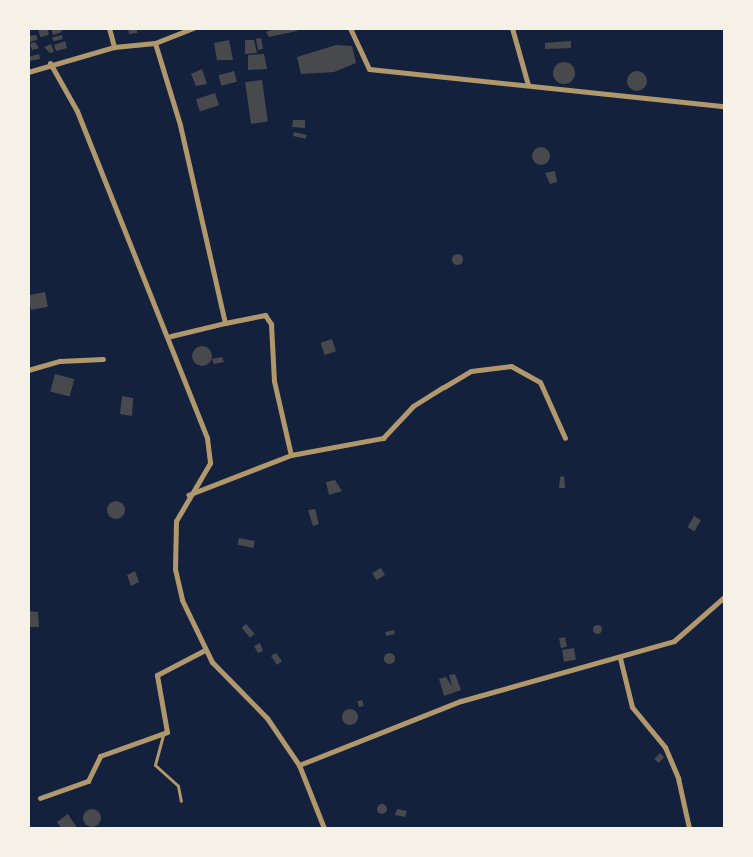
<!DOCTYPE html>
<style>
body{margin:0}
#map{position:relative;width:753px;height:857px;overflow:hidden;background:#14213d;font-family:"Fira Sans",sans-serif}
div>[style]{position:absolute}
.building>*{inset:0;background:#48494c;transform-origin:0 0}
.round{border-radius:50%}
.service>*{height:3px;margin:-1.5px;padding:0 1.5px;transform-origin:1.5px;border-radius:1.5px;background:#b1986c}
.minor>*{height:5px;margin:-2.5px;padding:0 2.5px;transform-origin:2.5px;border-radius:2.5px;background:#b1986c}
span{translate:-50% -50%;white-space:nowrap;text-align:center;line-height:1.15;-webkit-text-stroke:6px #f6f1e7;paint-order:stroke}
.frame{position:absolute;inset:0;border:30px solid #f6f1e7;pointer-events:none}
</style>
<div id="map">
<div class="building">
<div style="left:47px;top:28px;width:7px;height:9px;rotate:74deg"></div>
<div style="clip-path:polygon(51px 28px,61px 28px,62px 32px,53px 35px)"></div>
<div style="clip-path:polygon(128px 28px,137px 28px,137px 33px,129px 34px)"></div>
<div style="clip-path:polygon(277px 28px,297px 28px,297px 31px,269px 37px,266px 32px)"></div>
<div style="clip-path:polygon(36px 35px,38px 39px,28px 43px,28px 36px)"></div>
<div style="left:62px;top:35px;width:4px;height:10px;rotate:76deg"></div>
<div style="left:261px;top:38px;width:11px;height:5px;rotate:80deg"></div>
<div style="clip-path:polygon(229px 40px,233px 60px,217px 60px,214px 43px)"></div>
<div style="clip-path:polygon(245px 40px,254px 40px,257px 53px,245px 54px)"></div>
<div style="clip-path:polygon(65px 41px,67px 48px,56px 51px,54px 45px)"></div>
<div style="clip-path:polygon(571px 41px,571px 48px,545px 49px,545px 43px)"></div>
<div style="clip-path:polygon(35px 42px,39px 48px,32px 50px,30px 44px)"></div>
<div style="clip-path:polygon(51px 44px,54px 52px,50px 53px,44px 47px)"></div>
<div style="clip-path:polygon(336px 45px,352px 46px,356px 63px,334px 72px,301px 74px,297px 57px)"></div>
<div style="clip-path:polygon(39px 54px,40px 59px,28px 61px,28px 57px)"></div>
<div style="clip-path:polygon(264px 54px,267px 69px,248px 70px,248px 55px)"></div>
<div class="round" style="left:553px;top:62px;width:22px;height:22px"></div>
<div style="clip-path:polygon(202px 69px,207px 84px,196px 86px,191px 74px)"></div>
<div class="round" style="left:627px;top:71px;width:20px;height:20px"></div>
<div style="left:234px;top:71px;width:11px;height:16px;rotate:75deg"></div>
<div style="left:262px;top:80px;width:42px;height:17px;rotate:82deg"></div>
<div style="left:215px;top:93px;width:13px;height:20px;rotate:72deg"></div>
<div style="clip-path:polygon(293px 120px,305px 120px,305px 128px,292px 127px)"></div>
<div style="left:294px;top:132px;width:13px;height:4px;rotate:13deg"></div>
<div class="round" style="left:532px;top:147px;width:18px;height:18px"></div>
<div style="clip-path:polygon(555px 171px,557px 182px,550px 184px,545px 173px)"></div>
<div class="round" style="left:451.5px;top:253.5px;width:11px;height:11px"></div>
<div style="left:45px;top:292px;width:15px;height:17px;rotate:79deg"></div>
<div style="left:332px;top:339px;width:13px;height:12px;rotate:72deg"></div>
<div class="round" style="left:192px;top:346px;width:20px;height:20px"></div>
<div style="clip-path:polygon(222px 357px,224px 362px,214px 364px,212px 359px)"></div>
<div style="left:55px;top:374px;width:20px;height:18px;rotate:15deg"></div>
<div style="clip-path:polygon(122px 396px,133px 398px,132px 416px,120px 414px)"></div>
<div style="clip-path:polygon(564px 476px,565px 488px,559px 488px,560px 477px)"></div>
<div style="clip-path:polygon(335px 480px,342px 491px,329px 495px,326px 482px)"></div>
<div class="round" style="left:107px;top:501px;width:18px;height:18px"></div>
<div style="clip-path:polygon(315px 509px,319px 524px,313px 526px,308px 510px)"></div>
<div style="left:694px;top:516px;width:8px;height:13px;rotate:30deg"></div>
<div style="left:239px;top:538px;width:16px;height:7px;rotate:11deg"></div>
<div style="left:381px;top:568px;width:8px;height:10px;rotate:60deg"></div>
<div style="clip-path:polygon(135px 571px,139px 582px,131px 586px,127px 575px)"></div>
<div style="clip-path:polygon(28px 611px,38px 612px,39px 627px,28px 627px)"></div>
<div style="left:246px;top:624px;width:13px;height:6px;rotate:48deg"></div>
<div class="round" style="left:592.5px;top:624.5px;width:9px;height:9px"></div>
<div style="left:394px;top:630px;width:4px;height:9px;rotate:76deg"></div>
<div style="left:565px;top:637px;width:10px;height:6px;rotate:79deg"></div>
<div style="clip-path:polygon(260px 643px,263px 651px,258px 653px,254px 646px)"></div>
<div style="left:574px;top:648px;width:12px;height:12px;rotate:81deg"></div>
<div class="round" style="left:383.5px;top:652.5px;width:11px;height:11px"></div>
<div style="clip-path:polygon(276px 653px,282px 661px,277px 665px,271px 656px)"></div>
<div style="clip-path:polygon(455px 674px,461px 690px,444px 696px,439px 679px,446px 677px,452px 686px,449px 675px)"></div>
<div style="left:362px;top:700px;width:6px;height:5px;rotate:72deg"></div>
<div class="round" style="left:342px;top:709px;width:16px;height:16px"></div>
<div style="left:660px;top:753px;width:6px;height:8px;rotate:45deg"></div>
<div class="round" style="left:377px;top:804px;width:10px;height:10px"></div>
<div class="round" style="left:83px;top:809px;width:18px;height:18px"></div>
<div style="clip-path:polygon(397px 809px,407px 811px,405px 817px,395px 815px)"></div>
<div style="clip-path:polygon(68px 814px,77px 828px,61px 828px,57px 822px)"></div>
</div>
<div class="service">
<div style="left:163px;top:735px;width:31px;rotate:105deg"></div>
<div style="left:155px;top:765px;width:31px;rotate:42deg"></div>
<div style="left:178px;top:786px;width:15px;rotate:79deg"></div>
</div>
<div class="minor">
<div style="left:109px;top:28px;width:20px;rotate:75deg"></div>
<div style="left:350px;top:28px;width:45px;rotate:65.1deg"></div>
<div style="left:369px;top:69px;width:357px;rotate:6deg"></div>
<div style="left:512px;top:28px;width:59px;rotate:74.3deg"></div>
<div style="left:155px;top:43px;width:86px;rotate:73deg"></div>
<div style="left:180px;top:125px;width:203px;rotate:77.2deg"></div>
<div style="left:225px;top:323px;width:41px;rotate:-11.3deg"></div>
<div style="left:265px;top:315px;width:11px;rotate:56deg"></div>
<div style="left:271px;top:324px;width:57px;rotate:87deg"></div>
<div style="left:274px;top:381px;width:76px;rotate:77.1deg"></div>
<div style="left:291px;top:455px;width:110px;rotate:158.8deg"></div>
<div style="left:50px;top:63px;width:55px;rotate:60.6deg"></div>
<div style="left:77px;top:111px;width:352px;rotate:68.3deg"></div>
<div style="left:207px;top:438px;width:25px;rotate:83deg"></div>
<div style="left:210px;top:463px;width:67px;rotate:120.4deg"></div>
<div style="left:176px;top:521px;width:48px;rotate:91.2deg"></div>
<div style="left:175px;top:569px;width:32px;rotate:77deg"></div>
<div style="left:182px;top:600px;width:69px;rotate:64.2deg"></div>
<div style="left:212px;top:662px;width:78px;rotate:45.5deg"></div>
<div style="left:267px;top:718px;width:57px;rotate:55.8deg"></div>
<div style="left:299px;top:765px;width:68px;rotate:68.4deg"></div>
<div style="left:28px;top:72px;width:90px;rotate:-16.2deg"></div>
<div style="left:114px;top:47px;width:41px;rotate:-5.6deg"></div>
<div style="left:155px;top:43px;width:41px;rotate:-21.5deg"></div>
<div style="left:171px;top:336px;width:56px;rotate:-13.5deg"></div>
<div style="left:28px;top:370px;width:33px;rotate:-16deg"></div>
<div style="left:60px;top:361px;width:43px;rotate:-2.7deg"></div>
<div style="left:291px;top:455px;width:94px;rotate:-10.5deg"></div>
<div style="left:383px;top:438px;width:44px;rotate:-46.8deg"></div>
<div style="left:413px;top:406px;width:36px;rotate:-32deg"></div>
<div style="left:444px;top:387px;width:31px;rotate:-31deg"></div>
<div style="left:471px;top:371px;width:40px;rotate:-7.1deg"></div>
<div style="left:511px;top:366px;width:33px;rotate:29deg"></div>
<div style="left:540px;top:382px;width:61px;rotate:65.9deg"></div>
<div style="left:620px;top:658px;width:50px;rotate:76.2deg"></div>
<div style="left:632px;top:707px;width:52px;rotate:50.5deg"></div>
<div style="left:665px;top:747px;width:34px;rotate:67deg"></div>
<div style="left:678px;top:778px;width:51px;rotate:77.6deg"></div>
<div style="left:299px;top:765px;width:174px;rotate:-21.6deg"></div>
<div style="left:461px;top:701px;width:221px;rotate:-15.7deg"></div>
<div style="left:674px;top:641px;width:67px;rotate:-41.3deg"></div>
<div style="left:40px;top:798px;width:51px;rotate:-19.5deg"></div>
<div style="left:88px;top:781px;width:28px;rotate:-64deg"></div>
<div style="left:100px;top:756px;width:71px;rotate:-19.7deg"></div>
<div style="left:167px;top:732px;width:58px;rotate:-100deg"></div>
<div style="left:157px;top:675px;width:54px;rotate:-27.5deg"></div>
</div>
<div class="frame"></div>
</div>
